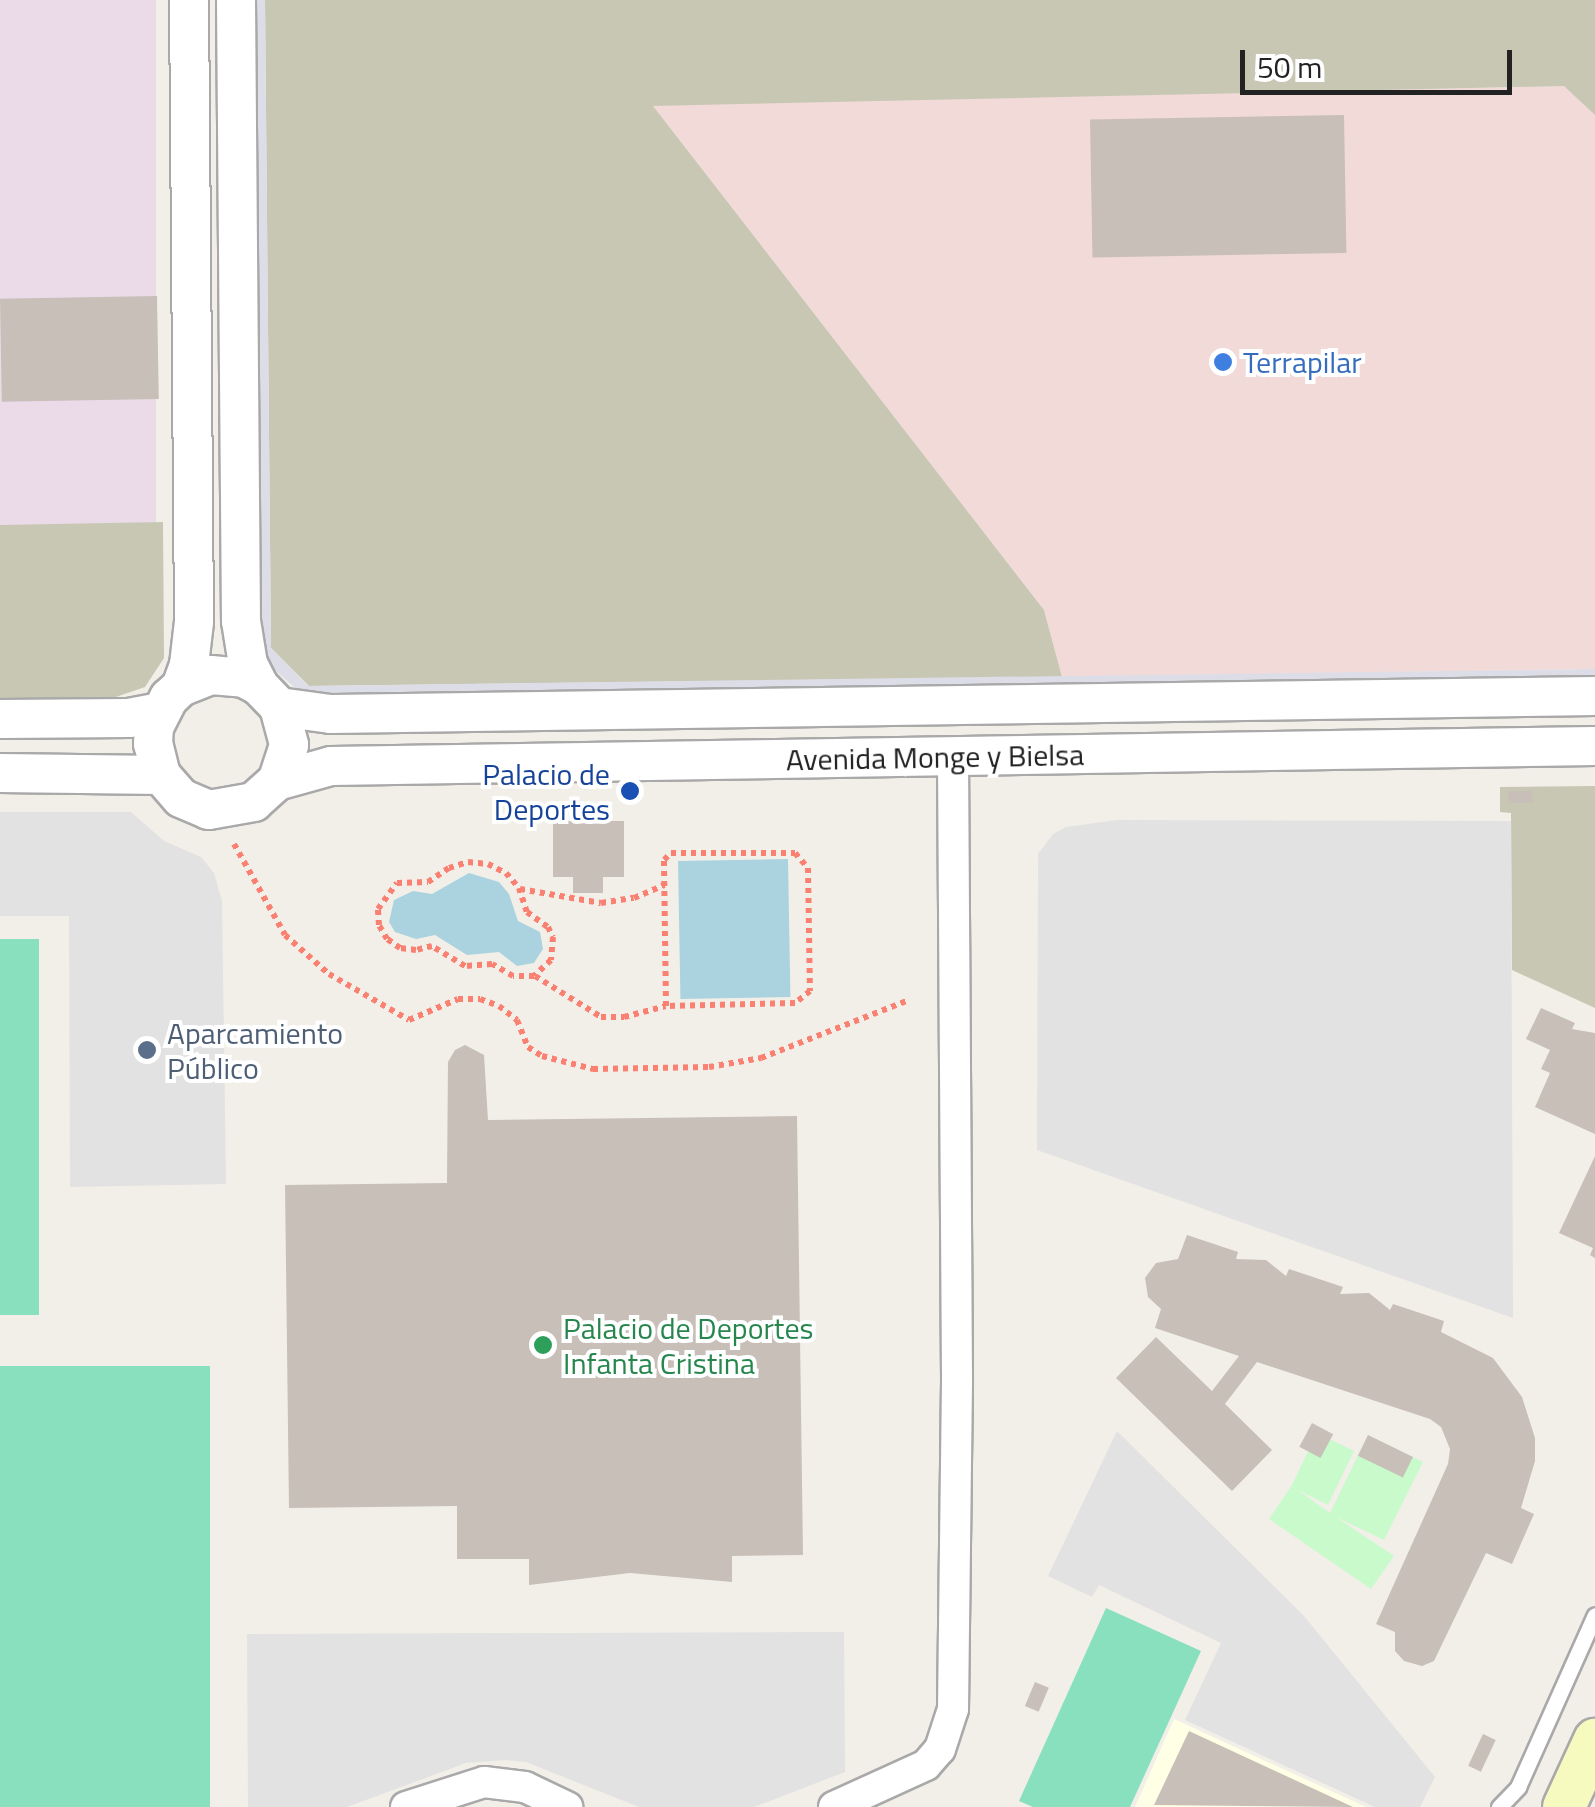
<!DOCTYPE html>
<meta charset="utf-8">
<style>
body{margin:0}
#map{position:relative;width:1595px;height:1807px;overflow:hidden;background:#f2efe9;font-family:"Titillium Web",sans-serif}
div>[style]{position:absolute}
.commercial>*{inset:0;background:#f2dad9}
.industrial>*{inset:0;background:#ebdbe8;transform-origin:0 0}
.education>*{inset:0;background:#ffffe5}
.construction>*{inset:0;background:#c7c7b4}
.park>*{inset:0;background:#c8facc}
.pitch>*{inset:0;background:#88e0be;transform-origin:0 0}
.parking>*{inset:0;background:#e2e2e2}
.plaza>*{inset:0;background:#dddde8}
.water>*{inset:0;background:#aad3df;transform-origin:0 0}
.building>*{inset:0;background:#c7bfb8;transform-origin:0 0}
.path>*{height:6px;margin-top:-3px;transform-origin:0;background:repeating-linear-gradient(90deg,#fa8072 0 5px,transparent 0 10px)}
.roads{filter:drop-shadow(2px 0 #a9a9a9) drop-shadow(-2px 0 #a9a9a9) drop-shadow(0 2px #a9a9a9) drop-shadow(0 -2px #a9a9a9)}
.service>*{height:15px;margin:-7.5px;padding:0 7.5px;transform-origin:7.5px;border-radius:7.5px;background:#fff}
.minor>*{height:30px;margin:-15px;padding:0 15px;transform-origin:15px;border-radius:15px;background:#fff}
.tertiary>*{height:38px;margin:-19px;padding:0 19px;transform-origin:19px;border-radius:19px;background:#fff}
.secondary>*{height:42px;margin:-21px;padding:0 21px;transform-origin:21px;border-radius:21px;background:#f7fabf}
.dots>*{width:28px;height:28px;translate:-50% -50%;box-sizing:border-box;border:5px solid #fff;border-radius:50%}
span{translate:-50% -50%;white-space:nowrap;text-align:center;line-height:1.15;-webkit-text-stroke:8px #fff;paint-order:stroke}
.shop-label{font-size:30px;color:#366cbe}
.left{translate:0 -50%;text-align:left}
.street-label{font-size:30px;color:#222}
.transit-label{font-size:30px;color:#164399}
.right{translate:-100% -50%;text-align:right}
.service-label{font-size:30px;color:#4e5e75}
.leisure-label{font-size:30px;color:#27864d}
.scale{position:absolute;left:1240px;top:50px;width:272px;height:45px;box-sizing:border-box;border:5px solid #222;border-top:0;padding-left:12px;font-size:30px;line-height:35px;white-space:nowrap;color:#222;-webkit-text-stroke:8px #fff;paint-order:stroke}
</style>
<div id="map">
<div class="commercial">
<div style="clip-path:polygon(1565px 86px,1595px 115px,1595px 669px,1062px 677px,1044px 610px,652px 105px)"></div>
</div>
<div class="industrial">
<div style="left:0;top:0;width:156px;height:525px"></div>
</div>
<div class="education">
<div style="clip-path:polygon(1174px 1719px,1366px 1807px,1135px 1807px)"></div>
</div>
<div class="construction">
<div style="clip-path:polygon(265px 0,1595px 0,1595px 115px,1564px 86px,653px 106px,1044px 610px,1062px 677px,309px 686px,271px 648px)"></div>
<div style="clip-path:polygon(163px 522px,164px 658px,145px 687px,110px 699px,0 701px,0 525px)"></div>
<div style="clip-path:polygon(1595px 786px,1595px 1008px,1512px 970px,1511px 813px,1500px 812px,1500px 787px)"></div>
</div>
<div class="park">
<div style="clip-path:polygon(1317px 1433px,1354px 1451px,1328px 1505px,1298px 1490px,1330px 1513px,1368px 1435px,1423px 1462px,1384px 1540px,1336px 1517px,1394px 1556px,1371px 1589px,1269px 1519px,1292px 1485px)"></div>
</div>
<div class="pitch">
<div style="left:0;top:939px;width:39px;height:376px"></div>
<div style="left:210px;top:1366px;width:441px;height:210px;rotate:90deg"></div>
<div style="clip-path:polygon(1106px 1608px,1201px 1651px,1130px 1807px,1033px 1807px,1019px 1801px)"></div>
</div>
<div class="parking">
<div style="clip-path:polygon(0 812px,131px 812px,164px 841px,201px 857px,214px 873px,222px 901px,226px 1184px,70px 1187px,69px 916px,0 916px)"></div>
<div style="clip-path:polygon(1117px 820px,1511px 821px,1513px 1318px,1037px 1150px,1038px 854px,1053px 834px,1066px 827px)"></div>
<div style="clip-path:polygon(1117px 1431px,1304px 1616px,1435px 1777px,1420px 1807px,1375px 1807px,1185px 1720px,1221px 1643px,1099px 1585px,1092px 1597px,1048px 1576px)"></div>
<div style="clip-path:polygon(844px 1632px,845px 1772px,754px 1807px,639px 1807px,526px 1762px,506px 1760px,466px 1763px,347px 1807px,248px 1807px,247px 1634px)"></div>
</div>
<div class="plaza">
<div style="clip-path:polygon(255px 0,265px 0,271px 648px,308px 686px,1595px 669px,1595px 678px,301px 693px,268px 664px,262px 652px)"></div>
</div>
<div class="water">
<div style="left:788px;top:859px;width:138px;height:110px;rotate:89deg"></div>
<div style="clip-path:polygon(469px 873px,499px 882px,509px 894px,518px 921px,540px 932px,543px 949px,534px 963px,517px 966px,499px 952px,467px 955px,435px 935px,416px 939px,395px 932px,389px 922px,394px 900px,413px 891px,432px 894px)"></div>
</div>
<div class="building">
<div style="left:1344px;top:115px;width:138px;height:254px;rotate:89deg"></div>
<div style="left:157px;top:296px;width:103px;height:157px;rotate:89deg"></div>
<div style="left:1533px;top:791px;width:12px;height:25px;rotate:90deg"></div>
<div style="clip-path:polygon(553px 821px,624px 821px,624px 877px,603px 877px,603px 893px,573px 893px,573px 877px,553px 877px)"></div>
<div style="clip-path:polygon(1541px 1008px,1575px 1023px,1572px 1029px,1595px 1033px,1595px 1134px,1535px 1107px,1550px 1073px,1541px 1069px,1550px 1050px,1526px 1039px)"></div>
<div style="clip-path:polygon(465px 1045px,484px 1055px,488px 1120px,797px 1116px,803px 1555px,732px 1556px,732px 1582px,630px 1573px,529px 1585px,529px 1559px,457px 1559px,457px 1506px,289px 1508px,285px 1185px,447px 1183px,448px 1062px,455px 1050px)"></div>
<div style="clip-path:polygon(1595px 1156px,1595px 1258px,1590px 1255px,1593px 1248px,1559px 1233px)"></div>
<div style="clip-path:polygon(1187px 1235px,1238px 1252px,1236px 1259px,1266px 1260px,1286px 1276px,1289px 1269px,1343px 1287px,1340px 1294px,1369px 1293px,1390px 1310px,1393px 1304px,1444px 1321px,1441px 1332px,1493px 1358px,1522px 1397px,1535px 1438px,1535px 1461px,1521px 1508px,1534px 1514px,1512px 1564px,1486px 1553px,1434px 1661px,1422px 1666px,1404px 1661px,1395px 1651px,1395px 1632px,1376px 1624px,1448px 1464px,1450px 1449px,1441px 1427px,1430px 1419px,1257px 1362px,1225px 1404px,1272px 1450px,1232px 1491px,1116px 1378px,1156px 1337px,1212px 1391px,1239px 1356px,1155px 1328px,1161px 1309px,1148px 1297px,1145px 1278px,1156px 1263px,1178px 1259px)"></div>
<div style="left:1312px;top:1423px;width:24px;height:27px;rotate:28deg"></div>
<div style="left:1368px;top:1435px;width:50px;height:23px;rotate:26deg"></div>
<div style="left:1035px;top:1682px;width:15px;height:26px;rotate:23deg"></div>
<div style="clip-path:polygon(1189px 1731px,1353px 1807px,1154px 1805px)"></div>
<div style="left:1483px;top:1734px;width:14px;height:35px;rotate:25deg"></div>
</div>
<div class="path">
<div style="left:234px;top:844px;width:104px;rotate:60.7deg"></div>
<div style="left:285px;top:935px;width:59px;rotate:41.6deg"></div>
<div style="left:329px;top:974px;width:92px;rotate:29.9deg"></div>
<div style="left:409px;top:1020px;width:53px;rotate:-23.2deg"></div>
<div style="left:458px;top:999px;width:22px"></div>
<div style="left:480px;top:999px;width:20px;rotate:20deg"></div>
<div style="left:499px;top:1006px;width:23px;rotate:38deg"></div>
<div style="left:517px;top:1020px;width:29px;rotate:68deg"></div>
<div style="left:528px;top:1047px;width:17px;rotate:33deg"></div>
<div style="left:542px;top:1056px;width:53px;rotate:14.3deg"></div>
<div style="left:593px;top:1069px;width:116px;rotate:-1deg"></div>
<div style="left:709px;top:1067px;width:53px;rotate:-9.8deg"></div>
<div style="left:761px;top:1058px;width:159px;rotate:-21.4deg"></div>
<div style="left:671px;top:853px;width:124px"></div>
<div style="left:795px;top:853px;width:20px;rotate:49deg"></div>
<div style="left:808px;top:868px;width:123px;rotate:89.1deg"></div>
<div style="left:810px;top:991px;width:19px;rotate:141deg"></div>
<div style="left:795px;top:1003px;width:129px;rotate:178.7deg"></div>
<div style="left:666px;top:1006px;width:146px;rotate:-90.8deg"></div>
<div style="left:664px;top:860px;width:10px;rotate:-45deg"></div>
<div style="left:468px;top:862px;width:20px;rotate:6deg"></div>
<div style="left:488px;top:864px;width:20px;rotate:27deg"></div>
<div style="left:506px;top:873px;width:20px;rotate:49deg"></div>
<div style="left:519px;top:888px;width:25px;rotate:72deg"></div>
<div style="left:527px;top:912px;width:26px;rotate:36deg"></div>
<div style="left:548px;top:927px;width:11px;rotate:63deg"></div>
<div style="left:553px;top:937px;width:23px;rotate:95deg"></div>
<div style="left:551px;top:960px;width:23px;rotate:137deg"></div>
<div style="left:534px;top:976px;width:21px;rotate:180deg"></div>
<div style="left:513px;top:976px;width:24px;rotate:-150deg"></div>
<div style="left:492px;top:964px;width:27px;rotate:176deg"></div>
<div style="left:465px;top:966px;width:39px;rotate:-149deg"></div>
<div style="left:432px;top:946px;width:16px;rotate:166deg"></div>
<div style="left:416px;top:950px;width:16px;rotate:-173deg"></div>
<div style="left:400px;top:948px;width:16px;rotate:-145deg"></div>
<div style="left:387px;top:939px;width:16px;rotate:-120deg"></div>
<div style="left:379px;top:925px;width:16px;rotate:-94deg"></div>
<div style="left:378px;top:909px;width:32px;rotate:-54deg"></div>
<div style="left:397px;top:883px;width:31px;rotate:-2deg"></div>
<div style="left:428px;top:882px;width:25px;rotate:-34deg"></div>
<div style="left:449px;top:868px;width:20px;rotate:-18deg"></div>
<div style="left:520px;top:889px;width:82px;rotate:9.8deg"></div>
<div style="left:601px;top:903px;width:33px;rotate:-9deg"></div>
<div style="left:634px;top:898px;width:33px;rotate:-23deg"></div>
<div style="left:535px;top:976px;width:78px;rotate:31.8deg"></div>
<div style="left:601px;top:1017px;width:23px"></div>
<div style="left:624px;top:1017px;width:43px;rotate:-14.7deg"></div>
</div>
<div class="roads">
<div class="service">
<div style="left:1499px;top:1807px;width:28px;rotate:-46deg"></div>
<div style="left:1518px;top:1787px;width:188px;rotate:-65.9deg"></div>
</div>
<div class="minor">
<div style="left:406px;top:1807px;width:82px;rotate:-17.8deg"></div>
<div style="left:484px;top:1782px;width:41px;rotate:7deg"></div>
<div style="left:525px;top:1787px;width:47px;rotate:25.5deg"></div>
<div style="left:834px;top:1807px;width:101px;rotate:-24.5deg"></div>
<div style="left:926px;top:1765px;width:21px;rotate:-49deg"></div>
<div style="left:940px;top:1749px;width:42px;rotate:-72deg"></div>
<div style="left:953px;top:1709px;width:332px;rotate:-89.3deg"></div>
<div style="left:957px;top:1377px;width:621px;rotate:-90.37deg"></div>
</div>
<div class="tertiary">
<div style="left:236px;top:0;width:621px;rotate:89.54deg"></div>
<div style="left:241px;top:621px;width:44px;rotate:80.8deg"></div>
<div style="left:248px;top:664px;width:25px;rotate:63deg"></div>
<div style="left:259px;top:686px;width:29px;rotate:46deg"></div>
<div style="left:279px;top:707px;width:39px;rotate:75deg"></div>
<div style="left:289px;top:745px;width:38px;rotate:108deg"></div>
<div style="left:277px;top:781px;width:31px;rotate:138deg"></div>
<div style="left:254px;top:802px;width:46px;rotate:169.9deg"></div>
<div style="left:209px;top:810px;width:30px;rotate:-157deg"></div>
<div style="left:181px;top:798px;width:30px;rotate:-131deg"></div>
<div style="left:161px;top:775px;width:32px;rotate:-104deg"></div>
<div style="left:153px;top:744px;width:17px;rotate:-87deg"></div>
<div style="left:154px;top:727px;width:33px;rotate:-63deg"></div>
<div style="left:169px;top:698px;width:16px;rotate:-43deg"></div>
<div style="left:181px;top:687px;width:32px;rotate:-22deg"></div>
<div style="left:211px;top:675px;width:33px;rotate:5deg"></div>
<div style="left:244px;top:678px;width:17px;rotate:28deg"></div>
<div style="left:181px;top:687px;width:23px;rotate:-70deg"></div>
<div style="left:189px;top:665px;width:43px;rotate:-83.4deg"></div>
<div style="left:194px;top:622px;width:622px;rotate:-90.46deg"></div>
<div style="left:279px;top:707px;width:52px;rotate:7.7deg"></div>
<div style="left:331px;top:714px;width:1264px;rotate:-0.82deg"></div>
<div style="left:0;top:719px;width:129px;rotate:-0.4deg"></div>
<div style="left:129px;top:718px;width:32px;rotate:-11deg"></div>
<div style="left:0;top:773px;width:161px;rotate:0.7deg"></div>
<div style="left:277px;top:781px;width:56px;rotate:-15.5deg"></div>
<div style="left:331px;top:766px;width:1264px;rotate:-0.91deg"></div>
</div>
<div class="secondary">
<div style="left:1564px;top:1807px;width:74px;rotate:-65.2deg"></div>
</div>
</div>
<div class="dots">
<div style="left:1223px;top:362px;background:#3f7fe0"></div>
<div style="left:630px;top:791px;background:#1a4fb4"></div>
<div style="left:147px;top:1050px;background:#5c6f8a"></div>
<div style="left:543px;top:1345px;background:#2e9e5b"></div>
</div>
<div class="shop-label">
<span class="left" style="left:1243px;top:362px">Terrapilar</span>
</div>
<div class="street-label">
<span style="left:935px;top:757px;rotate:-1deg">Avenida Monge y Bielsa</span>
</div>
<div class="transit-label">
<span class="right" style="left:610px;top:791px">Palacio de<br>Deportes</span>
</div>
<div class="service-label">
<span class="left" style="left:167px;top:1050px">Aparcamiento<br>Público</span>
</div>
<div class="leisure-label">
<span class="left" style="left:563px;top:1345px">Palacio de Deportes<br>Infanta Cristina</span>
</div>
<div class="scale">50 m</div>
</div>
